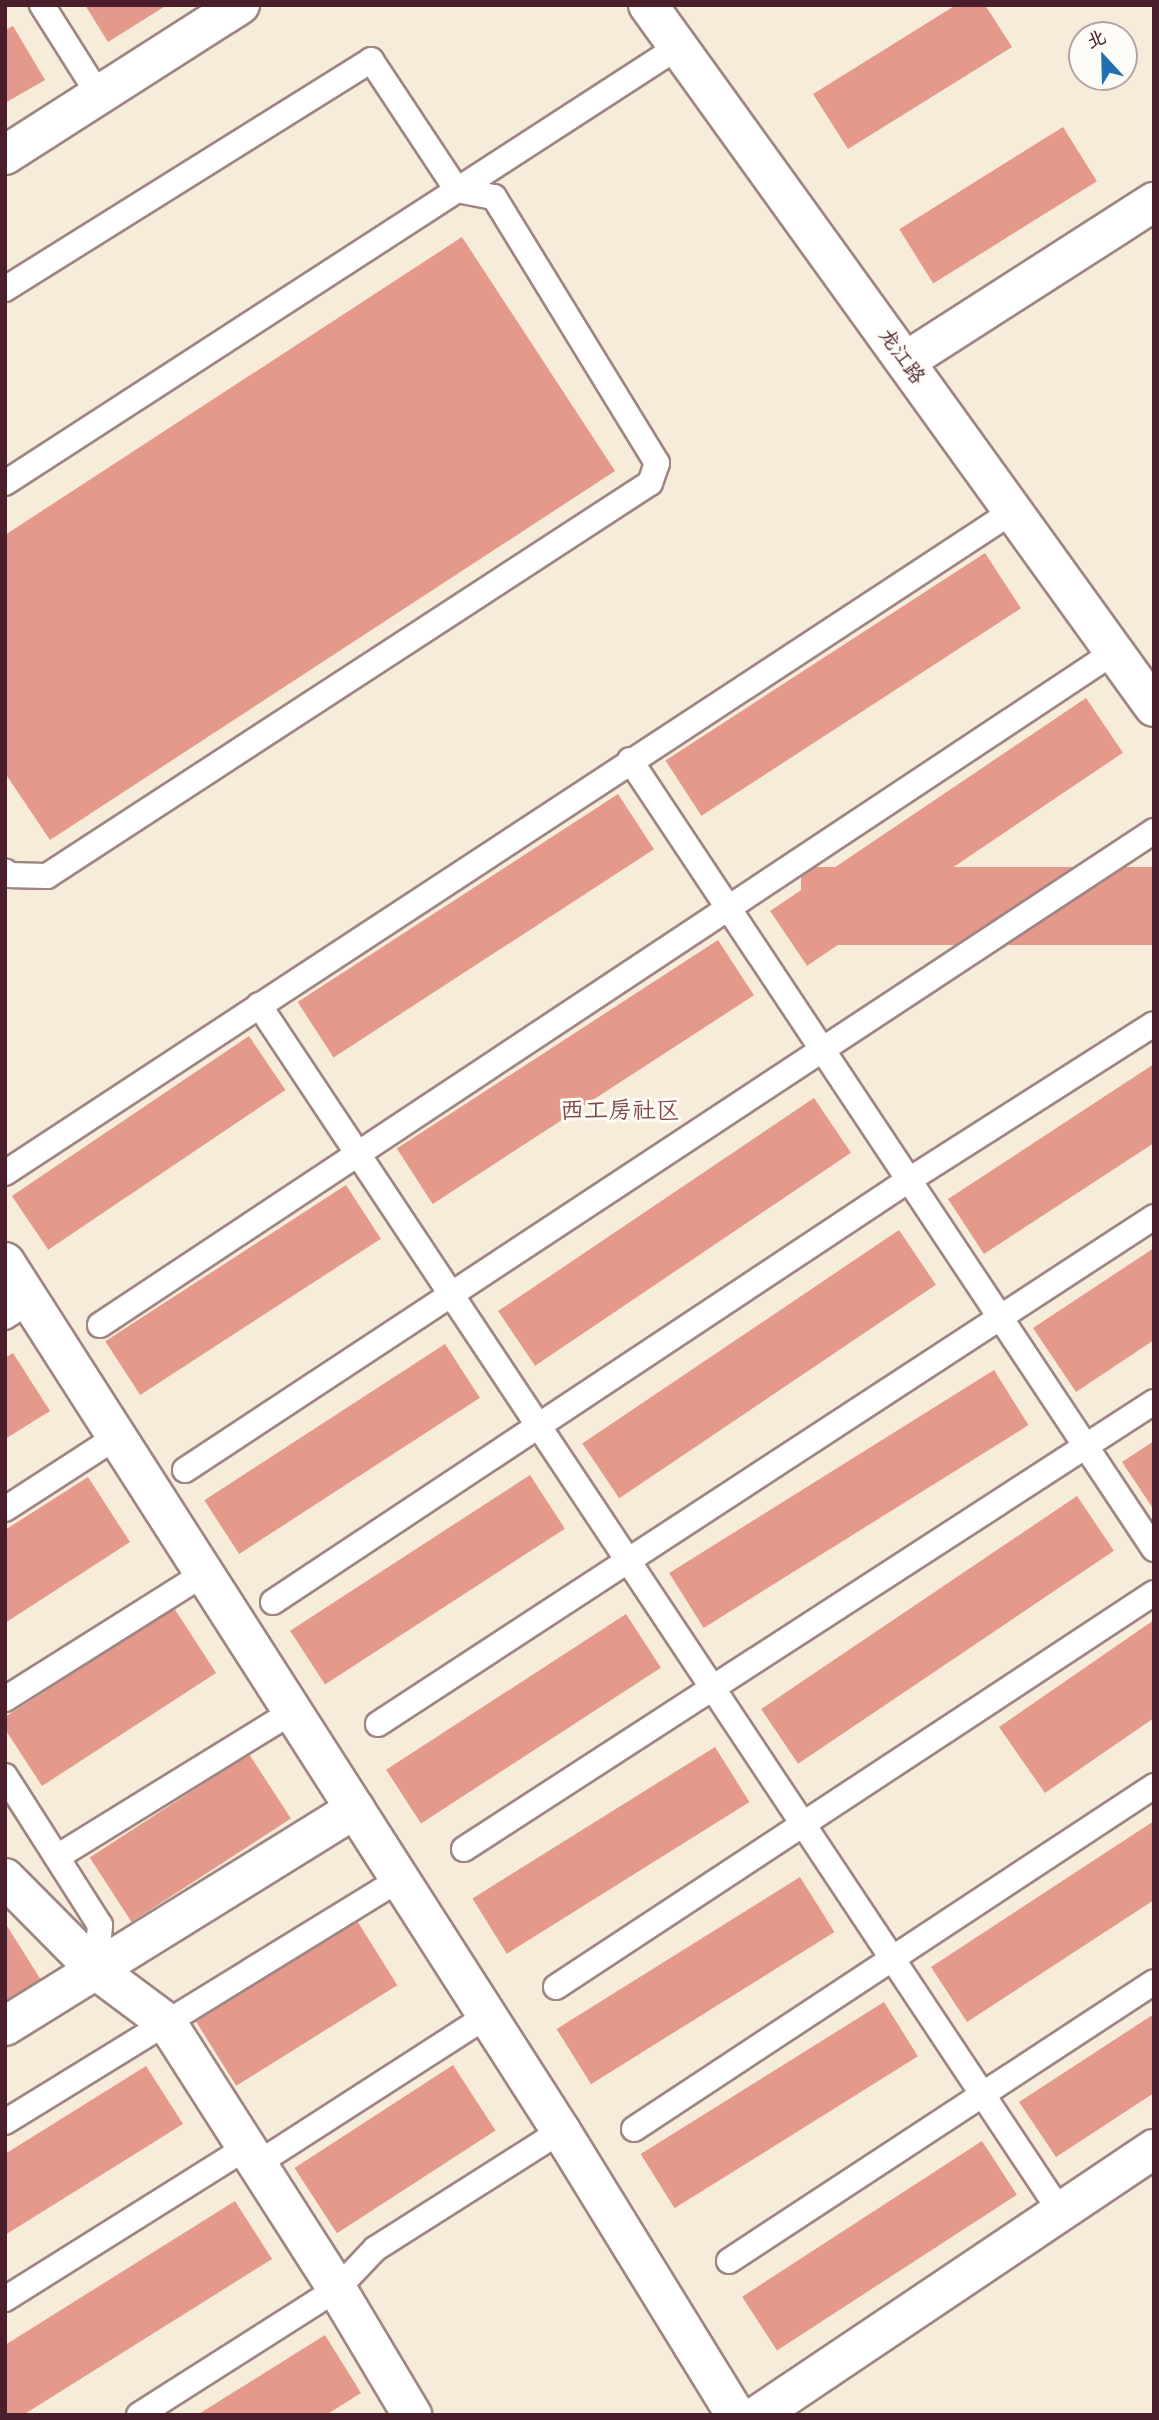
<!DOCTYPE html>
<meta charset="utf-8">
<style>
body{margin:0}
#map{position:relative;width:1159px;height:2420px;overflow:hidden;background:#f7ecda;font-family:Delius,"LXGW WenKai TC",sans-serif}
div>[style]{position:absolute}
.building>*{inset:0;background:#e4998b;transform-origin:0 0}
.roads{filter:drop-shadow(2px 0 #a08682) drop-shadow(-2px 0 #a08682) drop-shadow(0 2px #a08682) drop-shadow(0 -2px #a08682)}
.lane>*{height:24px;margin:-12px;padding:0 12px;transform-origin:12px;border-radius:12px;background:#fff}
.street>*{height:38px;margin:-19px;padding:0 19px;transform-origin:19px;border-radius:19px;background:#fff}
.secondary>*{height:38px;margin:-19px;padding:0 19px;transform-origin:19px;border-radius:19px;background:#fff}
span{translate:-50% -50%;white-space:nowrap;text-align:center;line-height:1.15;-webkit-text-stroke:6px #fdfcf7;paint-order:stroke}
.street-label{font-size:21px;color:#4a1f2b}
.quarter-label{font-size:24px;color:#804a4d}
.frame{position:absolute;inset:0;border:7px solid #4a1f2b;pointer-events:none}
.north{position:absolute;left:1068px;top:21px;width:70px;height:70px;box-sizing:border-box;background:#fdfcf7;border:2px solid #b5a4a5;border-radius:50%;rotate:338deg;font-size:19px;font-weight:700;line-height:28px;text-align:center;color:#4a1f2b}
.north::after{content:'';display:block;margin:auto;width:24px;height:32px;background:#1f6fb2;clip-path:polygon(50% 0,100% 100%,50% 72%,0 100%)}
</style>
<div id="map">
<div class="building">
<div style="clip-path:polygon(85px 5px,167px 5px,108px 42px)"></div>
<div style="clip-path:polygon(956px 5px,985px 5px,1012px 47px,848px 149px,813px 94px)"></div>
<div style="clip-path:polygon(13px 26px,45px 80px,5px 103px,5px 30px)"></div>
<div style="left:1063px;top:127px;width:64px;height:193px;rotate:58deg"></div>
<div style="clip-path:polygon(462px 237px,615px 471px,50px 840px,5px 773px,5px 535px)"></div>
<div style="left:985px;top:553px;width:66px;height:381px;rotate:57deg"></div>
<div style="left:1086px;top:698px;width:66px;height:381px;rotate:56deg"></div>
<div style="left:618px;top:794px;width:66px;height:382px;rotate:57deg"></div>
<div style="left:1154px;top:867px;width:78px;height:353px;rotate:90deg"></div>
<div style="left:718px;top:940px;width:66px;height:383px;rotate:57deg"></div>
<div style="left:249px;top:1036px;width:65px;height:286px;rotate:56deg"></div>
<div style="clip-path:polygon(1154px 1064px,1154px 1143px,984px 1254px,948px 1199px)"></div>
<div style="left:814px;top:1098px;width:66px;height:381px;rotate:56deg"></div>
<div style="left:346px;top:1185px;width:64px;height:287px;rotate:57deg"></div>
<div style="left:899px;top:1230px;width:66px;height:382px;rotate:56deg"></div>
<div style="clip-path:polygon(1154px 1248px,1154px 1340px,1076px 1392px,1033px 1328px)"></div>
<div style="left:445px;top:1344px;width:64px;height:287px;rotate:57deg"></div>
<div style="clip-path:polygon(13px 1353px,50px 1411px,5px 1439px,5px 1358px)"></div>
<div style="left:994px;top:1370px;width:65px;height:383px;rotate:58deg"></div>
<div style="clip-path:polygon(1154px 1441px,1154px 1510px,1122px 1462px)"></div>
<div style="left:530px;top:1475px;width:64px;height:286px;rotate:57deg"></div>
<div style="clip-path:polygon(88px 1477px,130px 1542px,5px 1623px,5px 1530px)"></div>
<div style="left:1077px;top:1496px;width:66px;height:381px;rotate:56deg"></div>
<div style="clip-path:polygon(174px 1608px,216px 1673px,42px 1786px,5px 1729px,5px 1717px)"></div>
<div style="left:626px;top:1614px;width:64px;height:286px;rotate:57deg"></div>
<div style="clip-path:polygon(1154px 1620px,1154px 1718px,1045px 1793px,999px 1727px)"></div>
<div style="left:715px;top:1747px;width:65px;height:286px;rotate:58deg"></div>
<div style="left:249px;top:1754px;width:77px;height:190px;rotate:57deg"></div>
<div style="clip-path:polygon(1154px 1821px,1154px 1900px,967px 2022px,931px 1967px)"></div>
<div style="left:800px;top:1877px;width:65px;height:287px;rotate:58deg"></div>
<div style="left:356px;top:1919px;width:78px;height:190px;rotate:58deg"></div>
<div style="clip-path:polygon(5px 1923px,41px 1980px,5px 2002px)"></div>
<div style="left:884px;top:2002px;width:64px;height:287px;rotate:58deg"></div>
<div style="clip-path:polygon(1154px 2014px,1154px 2093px,1056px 2157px,1019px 2102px)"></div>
<div style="left:453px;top:2065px;width:78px;height:189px;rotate:57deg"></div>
<div style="clip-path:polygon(146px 2066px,183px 2124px,5px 2235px,5px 2154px)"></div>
<div style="left:982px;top:2141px;width:64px;height:286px;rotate:57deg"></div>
<div style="clip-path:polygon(235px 2201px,272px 2259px,23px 2415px,5px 2415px,5px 2345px)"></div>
<div style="clip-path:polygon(325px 2335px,361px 2393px,326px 2415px,197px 2415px)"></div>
</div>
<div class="roads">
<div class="lane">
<div style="left:42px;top:5px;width:107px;rotate:57.7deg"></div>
<div style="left:5px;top:289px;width:432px;rotate:-32deg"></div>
<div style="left:371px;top:60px;width:156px;rotate:56.5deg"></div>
<div style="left:457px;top:190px;width:38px;rotate:11deg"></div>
<div style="left:494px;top:197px;width:312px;rotate:58.5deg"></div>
<div style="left:657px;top:463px;width:21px;rotate:109deg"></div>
<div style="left:650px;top:483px;width:720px;rotate:146.91deg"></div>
<div style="left:47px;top:876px;width:40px;rotate:-178.6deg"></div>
<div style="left:7px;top:875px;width:4px;rotate:-117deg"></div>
<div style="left:5px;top:483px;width:802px;rotate:-32.94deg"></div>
<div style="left:630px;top:760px;width:947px;rotate:56.41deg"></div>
<div style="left:259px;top:1005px;width:1448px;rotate:56.41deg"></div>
<div style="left:5px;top:1173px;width:1206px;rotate:-33.29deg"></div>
<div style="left:5px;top:1317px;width:30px;rotate:-33deg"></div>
<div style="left:100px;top:1325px;width:1217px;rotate:-33.57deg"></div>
<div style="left:185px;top:1470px;width:1161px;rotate:-33.4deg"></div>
<div style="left:5px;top:1509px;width:135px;rotate:-32.9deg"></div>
<div style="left:273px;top:1602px;width:763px;rotate:-33.57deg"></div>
<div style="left:909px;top:1180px;width:290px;rotate:-32.5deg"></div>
<div style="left:5px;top:1699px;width:236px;rotate:-32.2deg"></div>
<div style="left:378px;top:1724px;width:927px;rotate:-33.16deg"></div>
<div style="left:5px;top:1776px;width:177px;rotate:57.5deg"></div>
<div style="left:100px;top:1925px;width:45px;rotate:95.1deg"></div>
<div style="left:464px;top:1849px;width:822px;rotate:-32.94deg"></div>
<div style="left:57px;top:1857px;width:278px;rotate:-31.7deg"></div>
<div style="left:556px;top:1987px;width:716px;rotate:-33.38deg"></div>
<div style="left:5px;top:2122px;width:464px;rotate:-31.6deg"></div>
<div style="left:634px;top:2129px;width:623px;rotate:-33.41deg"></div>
<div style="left:257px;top:2164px;width:274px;rotate:-32.8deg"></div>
<div style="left:729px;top:2261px;width:508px;rotate:-33.28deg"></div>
<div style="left:5px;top:2299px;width:286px;rotate:-32.1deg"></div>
<div style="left:139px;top:2415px;width:235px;rotate:-32.5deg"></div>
<div style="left:337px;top:2289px;width:55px;rotate:-46.5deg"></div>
<div style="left:375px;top:2249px;width:220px;rotate:-32.4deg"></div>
</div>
<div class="street">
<div style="left:5px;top:155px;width:279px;rotate:-32.6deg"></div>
<div style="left:906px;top:361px;width:295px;rotate:-32.7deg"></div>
<div style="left:5px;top:1262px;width:1032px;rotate:57.39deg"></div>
<div style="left:561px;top:2131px;width:334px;rotate:58.4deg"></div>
<div style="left:5px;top:1878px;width:129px;rotate:45.3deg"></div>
<div style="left:96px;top:1970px;width:89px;rotate:36.7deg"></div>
<div style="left:167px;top:2023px;width:316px;rotate:57.4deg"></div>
<div style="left:337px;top:2289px;width:147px;rotate:59.2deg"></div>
<div style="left:5px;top:2026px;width:412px;rotate:-31.8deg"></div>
<div style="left:758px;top:2415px;width:477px;rotate:-33.9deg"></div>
</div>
<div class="secondary">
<div style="left:648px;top:5px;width:865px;rotate:54.22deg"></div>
</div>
</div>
<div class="street-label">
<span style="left:902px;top:356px;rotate:54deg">龙江路</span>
</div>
<div class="quarter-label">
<span style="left:620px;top:1110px">西工房社区</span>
</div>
<div class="frame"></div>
<div class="north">北</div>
</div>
